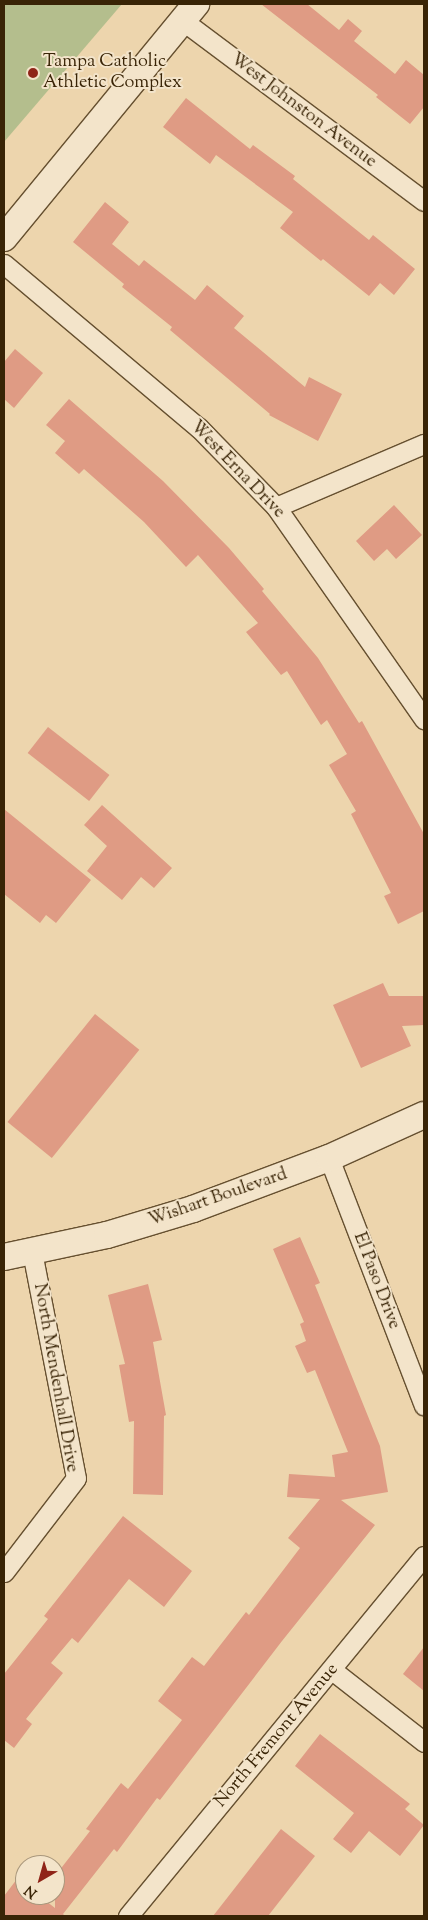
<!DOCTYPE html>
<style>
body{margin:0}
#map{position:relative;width:428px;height:1920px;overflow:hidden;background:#edd5ad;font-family:"Sorts Mill Goudy",serif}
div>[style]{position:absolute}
.green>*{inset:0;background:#b4be8d}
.building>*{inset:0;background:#df9b84;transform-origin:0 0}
.roads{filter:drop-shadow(1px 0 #665030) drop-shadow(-1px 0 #665030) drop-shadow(0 1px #665030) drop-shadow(0 -1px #665030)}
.street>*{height:19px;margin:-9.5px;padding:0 9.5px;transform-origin:9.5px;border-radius:9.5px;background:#f3e4ca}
.secondary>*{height:26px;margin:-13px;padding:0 13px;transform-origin:13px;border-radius:13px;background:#f3e4ca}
.dots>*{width:14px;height:14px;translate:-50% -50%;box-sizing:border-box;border:2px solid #f3e4ca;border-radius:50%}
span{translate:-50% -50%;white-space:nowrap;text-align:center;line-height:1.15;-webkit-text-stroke:4px #f3e4ca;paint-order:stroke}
.poi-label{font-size:18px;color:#392406}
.left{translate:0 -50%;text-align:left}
.street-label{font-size:18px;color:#392406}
.frame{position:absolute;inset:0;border:5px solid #392406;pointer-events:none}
.north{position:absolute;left:15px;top:1855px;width:50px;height:50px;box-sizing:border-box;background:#f3e4ca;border:1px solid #a9977c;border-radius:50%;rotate:218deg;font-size:14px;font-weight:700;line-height:20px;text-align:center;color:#392406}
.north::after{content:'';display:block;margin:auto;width:18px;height:22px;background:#8f2418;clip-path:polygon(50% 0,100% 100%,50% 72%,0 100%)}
</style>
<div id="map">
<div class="green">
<div style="clip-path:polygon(4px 4px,122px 4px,4px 142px)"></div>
</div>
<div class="building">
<div style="clip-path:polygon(261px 4px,307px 4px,339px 30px,348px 19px,362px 31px,354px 41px,395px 74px,406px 60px,424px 75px,424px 107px,410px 124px,376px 97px,378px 95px)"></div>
<div style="clip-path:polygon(186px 98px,250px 149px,253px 145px,295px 176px,293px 179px,369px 240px,373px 235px,415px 269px,394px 295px,380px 283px,369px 296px,323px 259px,321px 261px,280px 228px,293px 212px,216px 155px,210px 164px,163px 127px)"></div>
<div style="clip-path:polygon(105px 202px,129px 222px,112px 244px,139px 266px,144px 260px,195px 300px,207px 285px,244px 316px,234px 328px,305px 387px,309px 377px,342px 394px,318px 441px,269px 415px,270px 414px,170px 330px,172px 327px,122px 287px,124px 284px,73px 242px)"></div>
<div style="clip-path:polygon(15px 349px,43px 373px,14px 408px,4px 399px,4px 362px)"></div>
<div style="clip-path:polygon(69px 399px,163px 481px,229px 548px,264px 589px,262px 591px,318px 658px,359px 723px,362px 721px,424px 834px,424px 911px,398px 924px,384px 896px,391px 893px,351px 814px,356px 811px,329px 765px,347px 754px,327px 720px,321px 725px,287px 671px,281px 675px,246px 632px,258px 623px,198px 555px,186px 567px,144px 522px,84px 469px,79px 474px,55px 453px,65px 441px,46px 425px)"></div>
<div style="clip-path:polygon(394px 505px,422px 535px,396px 559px,387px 549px,374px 561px,356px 541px)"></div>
<div style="left:48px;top:727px;width:78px;height:33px;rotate:38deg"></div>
<div style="clip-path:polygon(102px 805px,172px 868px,154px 888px,141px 877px,122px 900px,87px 871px,107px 846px,84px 825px)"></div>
<div style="clip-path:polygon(4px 809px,91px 880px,56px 923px,46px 915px,40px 923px,4px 894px)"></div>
<div style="clip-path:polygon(383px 983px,389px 996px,424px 996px,424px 1025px,402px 1026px,411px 1046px,361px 1068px,333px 1005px)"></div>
<div style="left:95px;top:1014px;width:57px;height:139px;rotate:39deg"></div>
<div style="clip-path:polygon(300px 1237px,320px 1283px,315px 1285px,380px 1446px,388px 1492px,341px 1500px,375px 1525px,282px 1641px,160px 1800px,157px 1798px,117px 1852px,114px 1849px,63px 1914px,65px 1916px,4px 1916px,4px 1896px,17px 1879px,25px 1885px,25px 1895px,38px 1895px,55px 1908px,55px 1876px,90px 1831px,86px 1829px,121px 1783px,128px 1789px,182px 1720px,158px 1701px,192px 1657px,204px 1666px,246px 1612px,249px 1615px,300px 1548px,288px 1538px,320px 1499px,287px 1497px,289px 1474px,335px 1477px,332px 1455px,348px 1452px,315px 1370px,307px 1373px,295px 1346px,306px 1341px,300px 1324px,304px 1322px,273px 1249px)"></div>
<div style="clip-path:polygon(148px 1284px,162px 1340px,153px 1342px,166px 1415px,164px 1416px,163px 1495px,133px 1494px,134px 1421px,129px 1422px,119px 1365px,125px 1364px,108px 1295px)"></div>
<div style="clip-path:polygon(123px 1516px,192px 1571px,164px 1607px,129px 1579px,78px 1643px,72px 1638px,51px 1663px,63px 1673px,26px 1719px,32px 1724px,14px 1748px,4px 1740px,4px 1674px,48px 1619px,44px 1616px)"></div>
<div style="clip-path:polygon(424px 1647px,424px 1691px,403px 1674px)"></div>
<div style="clip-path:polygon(320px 1734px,410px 1804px,405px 1809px,424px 1825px,400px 1856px,369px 1831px,351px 1853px,333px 1839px,354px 1813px,295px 1766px)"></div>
<div style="clip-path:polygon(281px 1829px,315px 1856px,268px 1916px,213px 1916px)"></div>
</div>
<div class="roads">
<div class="street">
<div style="left:182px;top:20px;width:302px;rotate:36.8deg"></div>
<div style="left:4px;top:264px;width:255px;rotate:40.1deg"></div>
<div style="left:199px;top:428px;width:110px;rotate:45.7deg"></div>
<div style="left:276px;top:507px;width:259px;rotate:55.1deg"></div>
<div style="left:276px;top:507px;width:161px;rotate:-23.1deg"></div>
<div style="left:329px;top:1158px;width:265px;rotate:69deg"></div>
<div style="left:4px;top:1572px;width:118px;rotate:-52.5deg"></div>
<div style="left:76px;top:1478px;width:230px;rotate:-101deg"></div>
<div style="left:332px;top:1670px;width:117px;rotate:38deg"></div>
<div style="left:128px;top:1916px;width:466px;rotate:-50.6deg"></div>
</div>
<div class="secondary">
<div style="left:4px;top:238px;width:303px;rotate:-50.6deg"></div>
<div style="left:4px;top:1257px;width:105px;rotate:-12.1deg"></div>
<div style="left:107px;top:1235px;width:90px;rotate:-16.8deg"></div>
<div style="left:193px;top:1209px;width:145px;rotate:-20.6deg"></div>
<div style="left:329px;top:1158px;width:104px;rotate:-24.4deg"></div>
</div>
</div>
<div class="dots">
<div style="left:33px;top:73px;background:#8f2418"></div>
</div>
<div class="poi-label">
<span class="left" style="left:43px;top:73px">Tampa Catholic<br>Athletic Complex</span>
</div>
<div class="street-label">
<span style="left:303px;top:111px;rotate:37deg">West Johnston Avenue</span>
<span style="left:237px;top:470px;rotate:46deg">West Erna Drive</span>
<span style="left:218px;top:1198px;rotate:-19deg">Wishart Boulevard</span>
<span style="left:376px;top:1281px;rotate:69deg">El Paso Drive</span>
<span style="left:55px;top:1378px;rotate:80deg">North Mendenhall Drive</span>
<span style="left:277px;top:1736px;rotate:-50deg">North Fremont Avenue</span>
</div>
<div class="frame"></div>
<div class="north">N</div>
</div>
